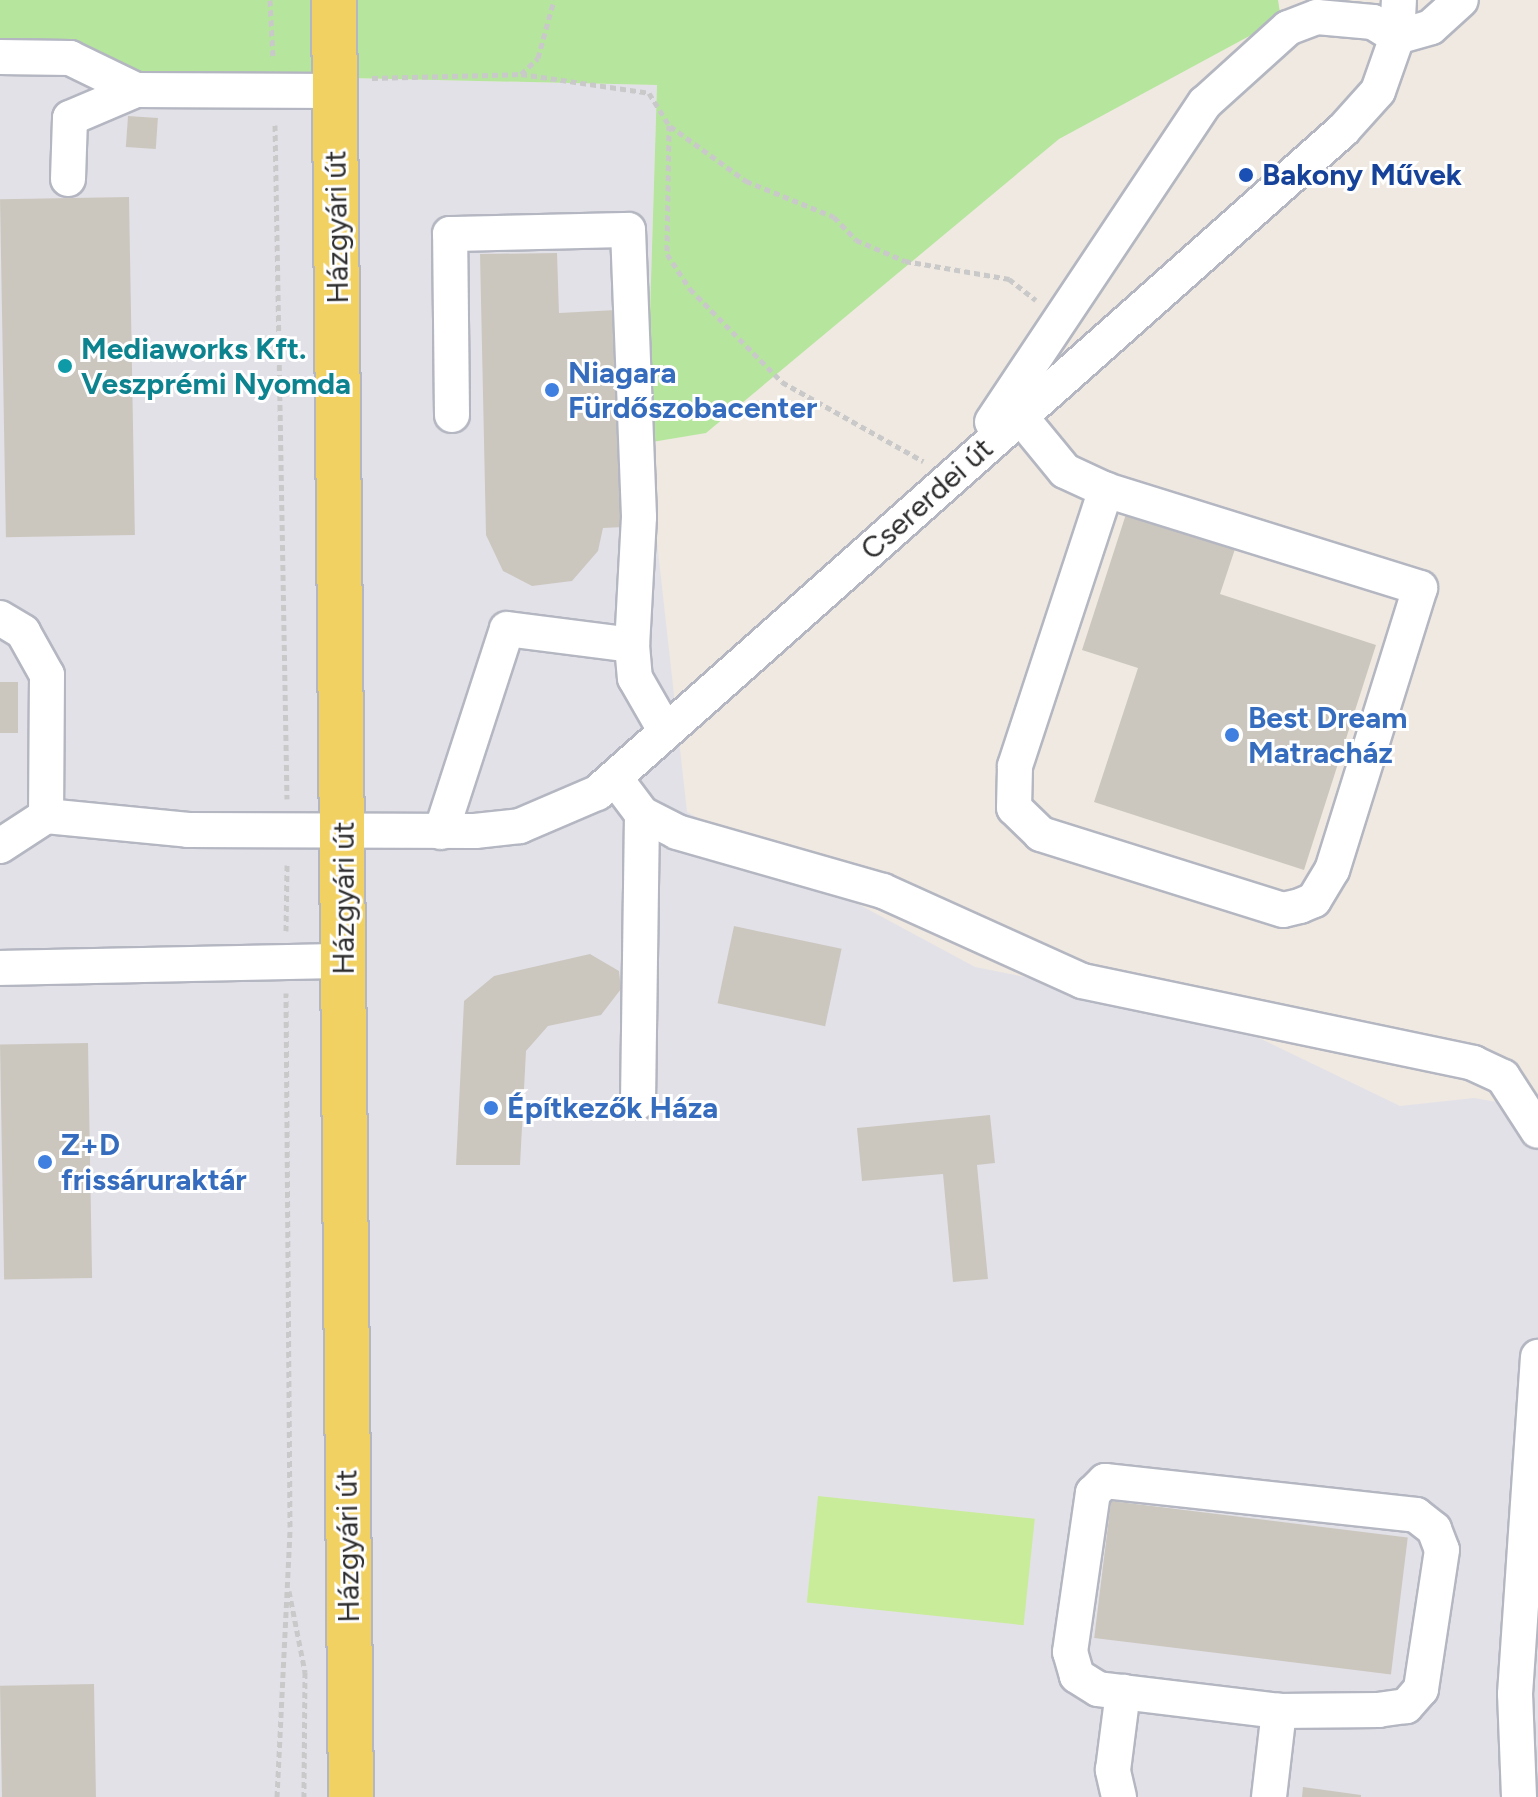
<!DOCTYPE html>
<meta charset="utf-8">
<style>
body{margin:0}
#map{position:relative;width:1538px;height:1797px;overflow:hidden;background:#efe9e1;font-family:Figtree,sans-serif}
div>[style]{position:absolute}
.industrial>*{inset:0;background:#e3e1e8}
.green>*{inset:0;background:#b6e59e}
.pitch>*{inset:0;background:#c9ec9a;transform-origin:0 0}
.building>*{inset:0;background:#cbc7bf;transform-origin:0 0}
.path>*{height:5px;margin-top:-2.5px;transform-origin:0;background:repeating-linear-gradient(90deg,#c9c9c9 0 6px,transparent 0 10px)}
.roads{filter:drop-shadow(2px 0 #b4b7c1) drop-shadow(-2px 0 #b4b7c1) drop-shadow(0 2px #b4b7c1) drop-shadow(0 -2px #b4b7c1)}
.minor>*{height:34px;margin:-17px;padding:0 17px;transform-origin:17px;border-radius:17px;background:#fff}
.major>*{height:44px;margin:-22px;padding:0 22px;transform-origin:22px;border-radius:22px;background:#f2d163}
.dots>*{width:22px;height:22px;translate:-50% -50%;box-sizing:border-box;border:4px solid #fff;border-radius:50%}
span{translate:-50% -50%;white-space:nowrap;text-align:center;line-height:1.15;-webkit-text-stroke:6px #fff;paint-order:stroke}
.transit-label{font-size:30px;color:#164399;font-weight:700}
.left{translate:0 -50%;text-align:left}
.street-label{font-size:30px;color:#2e2e2e}
.culture-label{font-size:30px;color:#0d838f;font-weight:700}
.shop-label{font-size:30px;color:#366cbe;font-weight:700}
</style>
<div id="map">
<div class="industrial">
<div style="clip-path:polygon(0 70px,657px 85px,646px 443px,687px 812px,975px 967px,1207px 1013px,1400px 1106px,1474px 1098px,1538px 1109px,1538px 1797px,0 1797px)"></div>
</div>
<div class="green">
<div style="clip-path:polygon(0 0,1278px 0,1281px 19px,1059px 139px,706px 433px,646px 443px,657px 85px,0 70px)"></div>
</div>
<div class="pitch">
<div style="left:818px;top:1496px;width:218px;height:107px;rotate:6deg"></div>
</div>
<div class="building">
<div style="left:128px;top:116px;width:30px;height:31px;rotate:4deg"></div>
<div style="left:129px;top:197px;width:338px;height:129px;rotate:89deg"></div>
<div style="clip-path:polygon(557px 253px,559px 313px,616px 310px,624px 527px,603px 528px,598px 551px,572px 581px,532px 586px,503px 571px,486px 535px,480px 254px)"></div>
<div style="clip-path:polygon(1127px 511px,1236px 546px,1220px 594px,1376px 645px,1304px 870px,1094px 802px,1138px 668px,1082px 650px)"></div>
<div style="left:0;top:682px;width:18px;height:51px"></div>
<div style="left:734px;top:926px;width:110px;height:79px;rotate:12deg"></div>
<div style="clip-path:polygon(590px 954px,619px 971px,621px 989px,601px 1015px,548px 1026px,526px 1051px,520px 1165px,456px 1165px,464px 1001px,494px 976px)"></div>
<div style="left:88px;top:1043px;width:235px;height:88px;rotate:89deg"></div>
<div style="clip-path:polygon(990px 1115px,995px 1163px,977px 1165px,988px 1279px,953px 1282px,943px 1174px,862px 1181px,857px 1128px)"></div>
<div style="left:1111px;top:1501px;width:299px;height:138px;rotate:7deg"></div>
<div style="left:94px;top:1684px;width:113px;height:94px;rotate:89deg"></div>
<div style="clip-path:polygon(1303px 1787px,1361px 1795px,1361px 1797px,1302px 1797px)"></div>
</div>
<div class="path">
<div style="left:270px;top:0;width:59px;rotate:87.1deg"></div>
<div style="left:521px;top:74px;width:129px;rotate:8.4deg"></div>
<div style="left:649px;top:93px;width:38px;rotate:58deg"></div>
<div style="left:669px;top:125px;width:129px;rotate:90.9deg"></div>
<div style="left:667px;top:254px;width:42px;rotate:56.7deg"></div>
<div style="left:690px;top:289px;width:131px;rotate:45.3deg"></div>
<div style="left:782px;top:382px;width:162px;rotate:29.3deg"></div>
<div style="left:372px;top:78px;width:149px;rotate:-1.5deg"></div>
<div style="left:521px;top:74px;width:23px;rotate:-43deg"></div>
<div style="left:538px;top:58px;width:60px;rotate:-74.6deg"></div>
<div style="left:275px;top:125px;width:674px;rotate:88.98deg"></div>
<div style="left:670px;top:126px;width:94px;rotate:35.9deg"></div>
<div style="left:746px;top:181px;width:95px;rotate:22.2deg"></div>
<div style="left:834px;top:217px;width:32px;rotate:46deg"></div>
<div style="left:856px;top:240px;width:53px;rotate:23.2deg"></div>
<div style="left:905px;top:261px;width:106px;rotate:9.8deg"></div>
<div style="left:1009px;top:279px;width:34px;rotate:38deg"></div>
<div style="left:286px;top:931px;width:66px;rotate:-89.1deg"></div>
<div style="left:289px;top:1591px;width:83px;rotate:78.8deg"></div>
<div style="left:305px;top:1672px;width:125px;rotate:90.5deg"></div>
<div style="left:277px;top:1797px;width:270px;rotate:-87.2deg"></div>
<div style="left:290px;top:1527px;width:534px;rotate:-90.43deg"></div>
</div>
<div class="roads">
<div class="minor">
<div style="left:1397px;top:37px;width:35px;rotate:-16deg"></div>
<div style="left:1431px;top:27px;width:40px;rotate:-42deg"></div>
<div style="left:0;top:57px;width:70px;rotate:0.8deg"></div>
<div style="left:70px;top:58px;width:73px;rotate:25.9deg"></div>
<div style="left:136px;top:90px;width:199px;rotate:0.3deg"></div>
<div style="left:68px;top:179px;width:61px;rotate:-88.1deg"></div>
<div style="left:70px;top:118px;width:72px;rotate:-23deg"></div>
<div style="left:452px;top:415px;width:181px;rotate:-90.6deg"></div>
<div style="left:450px;top:234px;width:178px;rotate:-1.3deg"></div>
<div style="left:628px;top:230px;width:287px;rotate:87.8deg"></div>
<div style="left:639px;top:517px;width:128px;rotate:93.1deg"></div>
<div style="left:632px;top:645px;width:33px;rotate:85deg"></div>
<div style="left:635px;top:678px;width:62px;rotate:60.1deg"></div>
<div style="left:1019px;top:415px;width:72px;rotate:50.6deg"></div>
<div style="left:1065px;top:471px;width:45px;rotate:24.9deg"></div>
<div style="left:1106px;top:490px;width:329px;rotate:17.3deg"></div>
<div style="left:1420px;top:588px;width:295px;rotate:107.3deg"></div>
<div style="left:1332px;top:870px;width:35px;rotate:121deg"></div>
<div style="left:1314px;top:900px;width:15px;rotate:157deg"></div>
<div style="left:1300px;top:906px;width:17px;rotate:167deg"></div>
<div style="left:1283px;top:910px;width:254px;rotate:-162.6deg"></div>
<div style="left:1041px;top:834px;width:37px;rotate:-136deg"></div>
<div style="left:1014px;top:808px;width:42px;rotate:-88.6deg"></div>
<div style="left:1015px;top:766px;width:291px;rotate:-71.8deg"></div>
<div style="left:992px;top:422px;width:384px;rotate:-56.3deg"></div>
<div style="left:1205px;top:103px;width:112px;rotate:-42.1deg"></div>
<div style="left:1288px;top:28px;width:31px;rotate:-21deg"></div>
<div style="left:1317px;top:17px;width:56px;rotate:5.1deg"></div>
<div style="left:1373px;top:22px;width:28px;rotate:32deg"></div>
<div style="left:0;top:618px;width:27px;rotate:31deg"></div>
<div style="left:23px;top:632px;width:49px;rotate:60.8deg"></div>
<div style="left:47px;top:675px;width:141px;rotate:90.4deg"></div>
<div style="left:615px;top:778px;width:45px;rotate:53.1deg"></div>
<div style="left:642px;top:814px;width:39px;rotate:27deg"></div>
<div style="left:677px;top:832px;width:214px;rotate:16deg"></div>
<div style="left:883px;top:891px;width:218px;rotate:24.3deg"></div>
<div style="left:1082px;top:981px;width:400px;rotate:11.8deg"></div>
<div style="left:1473px;top:1063px;width:33px;rotate:25deg"></div>
<div style="left:1503px;top:1077px;width:64px;rotate:57.1deg"></div>
<div style="left:441px;top:832px;width:213px;rotate:-72deg"></div>
<div style="left:507px;top:629px;width:126px;rotate:7.3deg"></div>
<div style="left:0;top:846px;width:55px;rotate:-33.1deg"></div>
<div style="left:46px;top:816px;width:143px;rotate:5.6deg"></div>
<div style="left:188px;top:830px;width:287px;rotate:0.2deg"></div>
<div style="left:475px;top:831px;width:45px;rotate:-6.3deg"></div>
<div style="left:520px;top:826px;width:84px;rotate:-23.2deg"></div>
<div style="left:597px;top:793px;width:998px;rotate:-41.63deg"></div>
<div style="left:1343px;top:130px;width:52px;rotate:-48.1deg"></div>
<div style="left:1378px;top:91px;width:57px;rotate:-70.6deg"></div>
<div style="left:1397px;top:37px;width:37px;rotate:-87deg"></div>
<div style="left:0;top:968px;width:344px;rotate:-1.2deg"></div>
<div style="left:638px;top:1102px;width:288px;rotate:-89.2deg"></div>
<div style="left:1105px;top:1481px;width:313px;rotate:6.2deg"></div>
<div style="left:1416px;top:1515px;width:23px;rotate:38deg"></div>
<div style="left:1434px;top:1529px;width:22px;rotate:69deg"></div>
<div style="left:1442px;top:1550px;width:141px;rotate:98.6deg"></div>
<div style="left:1421px;top:1689px;width:23px;rotate:131deg"></div>
<div style="left:1406px;top:1706px;width:27px;rotate:172deg"></div>
<div style="left:1379px;top:1710px;width:100px;rotate:179.4deg"></div>
<div style="left:1279px;top:1711px;width:182px;rotate:-173.1deg"></div>
<div style="left:1098px;top:1689px;width:25px;rotate:-148deg"></div>
<div style="left:1077px;top:1676px;width:25px;rotate:-106deg"></div>
<div style="left:1070px;top:1652px;width:161px;rotate:-81.8deg"></div>
<div style="left:1093px;top:1493px;width:17px;rotate:-45deg"></div>
<div style="left:1119px;top:1797px;width:28px;rotate:-103deg"></div>
<div style="left:1113px;top:1770px;width:79px;rotate:-82.7deg"></div>
<div style="left:1269px;top:1797px;width:87px;rotate:-83.4deg"></div>
<div style="left:1519px;top:1797px;width:103px;rotate:-92.2deg"></div>
<div style="left:1515px;top:1694px;width:338px;rotate:-86.1deg"></div>
</div>
<div class="major">
<div style="left:334px;top:0;width:1797px;rotate:89.46deg"></div>
</div>
</div>
<div class="dots">
<div style="left:1246px;top:175px;background:#1a4fb4"></div>
<div style="left:65px;top:366px;background:#0f9aa8"></div>
<div style="left:552px;top:390px;background:#3f7fe0"></div>
<div style="left:1232px;top:735px;background:#3f7fe0"></div>
<div style="left:491px;top:1108px;background:#3f7fe0"></div>
<div style="left:45px;top:1162px;background:#3f7fe0"></div>
</div>
<div class="transit-label">
<span class="left" style="left:1262px;top:175px">Bakony Művek</span>
</div>
<div class="street-label">
<span style="left:337px;top:227px;rotate:-91deg">Házgyári út</span>
<span style="left:927px;top:499px;rotate:-42deg">Csererdei út</span>
<span style="left:344px;top:898px;rotate:-90deg">Házgyári út</span>
<span style="left:348px;top:1546px;rotate:-91deg">Házgyári út</span>
</div>
<div class="culture-label">
<span class="left" style="left:81px;top:366px">Mediaworks Kft.<br>Veszprémi Nyomda</span>
</div>
<div class="shop-label">
<span class="left" style="left:568px;top:390px">Niagara<br>Fürdőszobacenter</span>
<span class="left" style="left:1248px;top:735px">Best Dream<br>Matracház</span>
<span class="left" style="left:507px;top:1108px">Építkezők Háza</span>
<span class="left" style="left:61px;top:1162px">Z+D<br>frissáruraktár</span>
</div>
</div>
